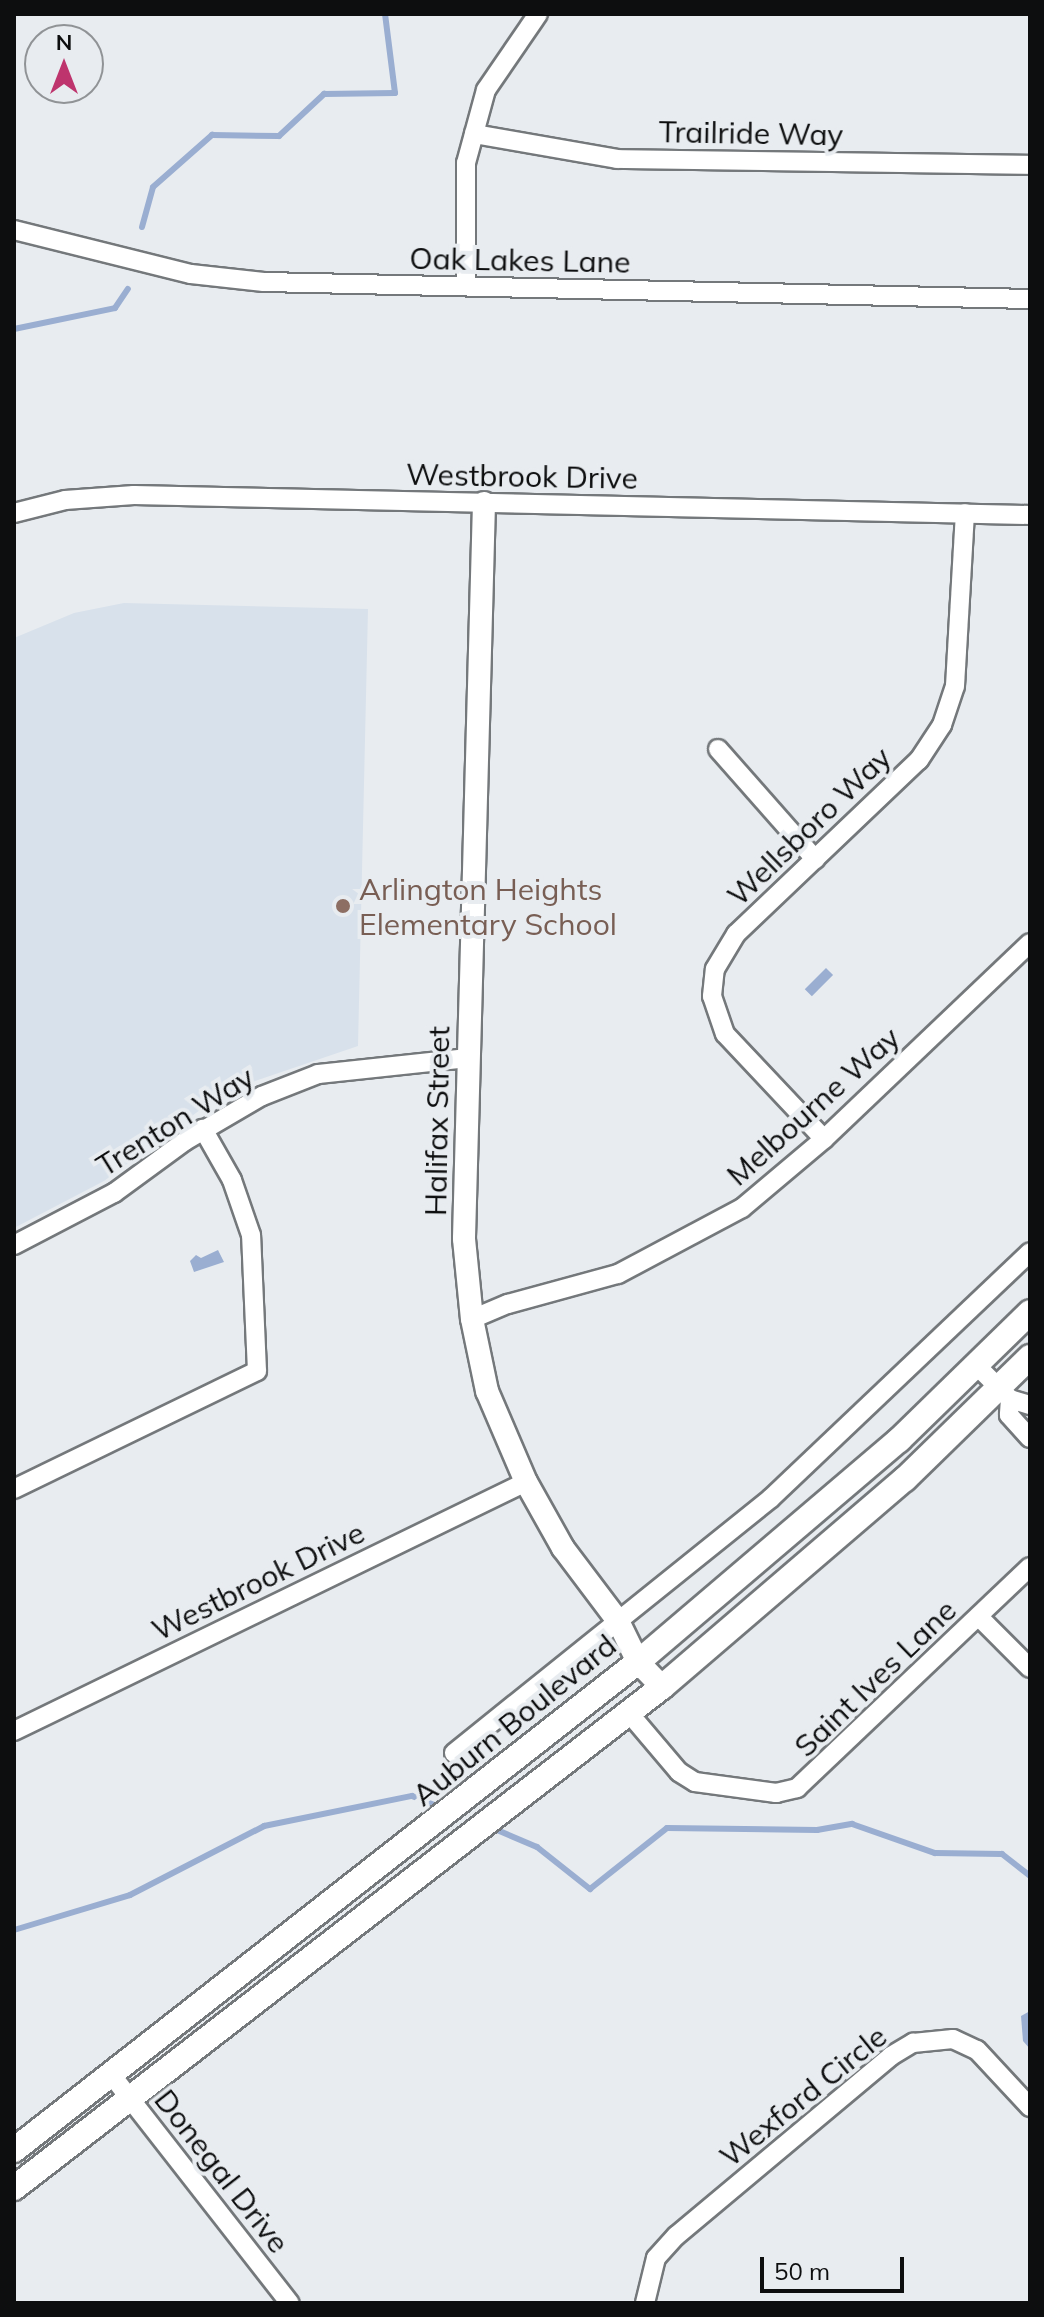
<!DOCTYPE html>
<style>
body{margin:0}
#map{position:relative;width:1044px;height:2317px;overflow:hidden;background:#e8ecf0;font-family:Mulish,sans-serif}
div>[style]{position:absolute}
.built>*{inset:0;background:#d8e1eb}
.water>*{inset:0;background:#9aaed1;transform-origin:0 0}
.stream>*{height:6px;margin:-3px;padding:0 3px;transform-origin:3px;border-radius:3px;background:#9aaed1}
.roads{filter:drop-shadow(2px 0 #74787b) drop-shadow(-2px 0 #74787b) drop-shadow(0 2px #74787b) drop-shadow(0 -2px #74787b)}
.minor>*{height:18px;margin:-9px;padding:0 9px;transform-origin:9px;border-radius:9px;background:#fff}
.tertiary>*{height:22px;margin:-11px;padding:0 11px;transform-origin:11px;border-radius:11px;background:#fff}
.secondary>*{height:24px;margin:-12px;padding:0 12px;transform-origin:12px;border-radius:12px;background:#fff}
.dots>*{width:22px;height:22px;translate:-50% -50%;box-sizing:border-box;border:4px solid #e8ecf0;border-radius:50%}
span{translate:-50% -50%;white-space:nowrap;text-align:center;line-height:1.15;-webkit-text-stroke:8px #e8ecf0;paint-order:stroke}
.street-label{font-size:30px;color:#0d0e0f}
.education-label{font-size:30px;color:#785e54}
.left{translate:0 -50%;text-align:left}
.frame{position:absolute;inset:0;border:16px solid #0d0e0f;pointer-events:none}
.north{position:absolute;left:24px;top:24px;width:80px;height:80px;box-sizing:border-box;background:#e8ecf0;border:2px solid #909396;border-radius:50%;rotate:0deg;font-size:22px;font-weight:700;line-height:32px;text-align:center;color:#0d0e0f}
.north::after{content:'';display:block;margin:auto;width:28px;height:36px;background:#be346d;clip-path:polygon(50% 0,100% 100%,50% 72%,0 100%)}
.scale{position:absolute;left:760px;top:2257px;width:144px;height:36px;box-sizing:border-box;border:4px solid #0d0e0f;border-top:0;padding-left:10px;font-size:24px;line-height:28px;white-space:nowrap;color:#0d0e0f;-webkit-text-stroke:6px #e8ecf0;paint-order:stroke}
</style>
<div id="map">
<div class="built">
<div style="clip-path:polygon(124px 603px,368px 609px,358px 1046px,255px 1081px,200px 1110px,104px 1181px,14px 1228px,14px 638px,74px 613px)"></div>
</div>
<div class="water">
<div style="left:826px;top:968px;width:10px;height:30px;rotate:45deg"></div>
<div style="clip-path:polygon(218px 1250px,224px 1262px,194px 1272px,190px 1261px,196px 1255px,201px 1258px)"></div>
<div style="clip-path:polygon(1030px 2011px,1030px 2049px,1023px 2041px,1021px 2016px)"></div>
</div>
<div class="stream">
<div style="left:142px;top:227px;width:41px;rotate:-74.6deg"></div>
<div style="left:153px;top:187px;width:79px;rotate:-41.4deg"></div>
<div style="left:212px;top:135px;width:67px;rotate:0.9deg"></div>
<div style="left:279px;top:136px;width:62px;rotate:-43deg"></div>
<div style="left:324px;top:94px;width:71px;rotate:-0.8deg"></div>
<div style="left:395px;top:93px;width:80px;rotate:-97.2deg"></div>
<div style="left:14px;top:329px;width:103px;rotate:-11.7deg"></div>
<div style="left:115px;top:308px;width:23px;rotate:-56deg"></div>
<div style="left:490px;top:1827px;width:51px;rotate:23.1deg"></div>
<div style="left:537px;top:1847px;width:68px;rotate:38.4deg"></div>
<div style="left:590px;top:1889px;width:98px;rotate:-38.4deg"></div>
<div style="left:667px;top:1828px;width:150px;rotate:0.8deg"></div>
<div style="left:817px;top:1830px;width:36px;rotate:-10deg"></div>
<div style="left:852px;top:1824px;width:88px;rotate:19.3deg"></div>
<div style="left:935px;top:1853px;width:67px;rotate:0.9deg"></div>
<div style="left:1002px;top:1854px;width:36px;rotate:38deg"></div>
<div style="left:14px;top:1930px;width:121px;rotate:-16.8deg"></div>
<div style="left:130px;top:1895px;width:151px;rotate:-27.2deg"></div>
<div style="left:264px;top:1826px;width:151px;rotate:-11.5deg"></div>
<div style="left:412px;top:1796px;width:32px;rotate:22deg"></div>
</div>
<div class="roads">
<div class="minor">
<div style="left:474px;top:134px;width:145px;rotate:9.9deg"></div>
<div style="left:617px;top:159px;width:413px;rotate:0.8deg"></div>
<div style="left:14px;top:230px;width:182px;rotate:14deg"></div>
<div style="left:191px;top:274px;width:73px;rotate:6.3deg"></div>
<div style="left:264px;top:282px;width:766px;rotate:1.27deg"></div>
<div style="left:466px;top:286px;width:123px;rotate:-90deg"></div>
<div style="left:466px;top:163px;width:76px;rotate:-74.7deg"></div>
<div style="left:486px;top:90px;width:92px;rotate:-55.6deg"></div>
<div style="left:14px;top:513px;width:53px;rotate:-14.3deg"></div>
<div style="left:65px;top:500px;width:69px;rotate:-4.1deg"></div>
<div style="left:134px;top:495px;width:896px;rotate:1.28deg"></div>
<div style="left:718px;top:749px;width:147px;rotate:48.6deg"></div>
<div style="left:824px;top:1139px;width:144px;rotate:-133.3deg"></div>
<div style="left:725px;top:1034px;width:40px;rotate:-108.9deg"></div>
<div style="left:712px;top:996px;width:27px;rotate:-84deg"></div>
<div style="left:715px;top:969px;width:41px;rotate:-59deg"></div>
<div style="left:736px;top:934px;width:253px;rotate:-43.6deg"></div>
<div style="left:919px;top:760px;width:42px;rotate:-56.7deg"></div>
<div style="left:942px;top:725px;width:41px;rotate:-71.6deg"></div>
<div style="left:955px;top:686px;width:173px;rotate:-86.7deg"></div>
<div style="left:14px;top:1245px;width:113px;rotate:-27.5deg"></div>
<div style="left:114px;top:1193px;width:88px;rotate:-36.2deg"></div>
<div style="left:185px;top:1141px;width:89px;rotate:-30.3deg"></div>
<div style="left:262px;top:1096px;width:60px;rotate:-21.4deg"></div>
<div style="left:318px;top:1074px;width:151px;rotate:-6.1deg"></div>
<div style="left:472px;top:1319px;width:39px;rotate:-23deg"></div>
<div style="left:508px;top:1304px;width:114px;rotate:-15.3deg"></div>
<div style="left:618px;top:1274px;width:140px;rotate:-28deg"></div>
<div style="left:742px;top:1208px;width:107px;rotate:-40.1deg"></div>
<div style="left:824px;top:1139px;width:284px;rotate:-43.6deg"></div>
<div style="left:976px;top:1365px;width:48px;rotate:45deg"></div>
<div style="left:1010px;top:1399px;width:21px;rotate:17deg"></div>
<div style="left:1010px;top:1399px;width:16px;rotate:94deg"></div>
<div style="left:1009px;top:1415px;width:31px;rotate:48deg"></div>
<div style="left:14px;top:1489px;width:270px;rotate:-25.9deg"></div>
<div style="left:257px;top:1371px;width:136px;rotate:-92.5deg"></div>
<div style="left:251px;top:1235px;width:58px;rotate:-109.1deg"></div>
<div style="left:232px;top:1180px;width:59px;rotate:-119.6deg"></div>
<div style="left:979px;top:1617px;width:72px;rotate:45deg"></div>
<div style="left:629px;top:1713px;width:77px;rotate:49.7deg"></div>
<div style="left:679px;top:1772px;width:19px;rotate:32deg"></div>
<div style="left:695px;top:1782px;width:82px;rotate:7.7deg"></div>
<div style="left:776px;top:1793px;width:22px;rotate:-13deg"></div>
<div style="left:797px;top:1788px;width:321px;rotate:-43.5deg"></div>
<div style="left:14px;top:1731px;width:569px;rotate:-25.93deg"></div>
<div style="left:454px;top:1753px;width:407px;rotate:-38.8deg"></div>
<div style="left:771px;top:1498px;width:357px;rotate:-43.5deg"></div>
<div style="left:110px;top:2073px;width:292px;rotate:52deg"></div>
<div style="left:645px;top:2303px;width:46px;rotate:-76.3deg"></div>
<div style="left:656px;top:2258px;width:30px;rotate:-48deg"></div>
<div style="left:676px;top:2236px;width:280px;rotate:-39.9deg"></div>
<div style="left:891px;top:2056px;width:26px;rotate:-31deg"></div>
<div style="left:913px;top:2043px;width:40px;rotate:-5.7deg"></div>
<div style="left:953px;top:2039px;width:26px;rotate:25deg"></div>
<div style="left:977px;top:2050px;width:78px;rotate:47.1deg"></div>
</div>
<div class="tertiary">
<div style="left:484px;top:503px;width:736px;rotate:91.56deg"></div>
<div style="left:464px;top:1239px;width:80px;rotate:84.3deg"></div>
<div style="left:472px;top:1319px;width:74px;rotate:78.2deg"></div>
<div style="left:487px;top:1391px;width:99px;rotate:66.8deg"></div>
<div style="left:526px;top:1482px;width:76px;rotate:60.7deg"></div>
<div style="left:563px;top:1548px;width:91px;rotate:53deg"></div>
<div style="left:618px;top:1621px;width:46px;rotate:64deg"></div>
<div style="left:638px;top:1662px;width:35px;rotate:46deg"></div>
</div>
<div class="secondary">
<div style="left:14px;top:2150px;width:792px;rotate:-38.03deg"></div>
<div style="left:638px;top:1662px;width:343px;rotate:-40.4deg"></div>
<div style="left:899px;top:1440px;width:183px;rotate:-44.3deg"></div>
<div style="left:14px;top:2188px;width:819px;rotate:-37.71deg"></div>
<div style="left:662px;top:1687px;width:320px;rotate:-40.6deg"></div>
<div style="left:905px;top:1479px;width:175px;rotate:-44.3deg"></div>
</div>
</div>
<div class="dots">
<div style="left:343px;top:906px;background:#8d6e63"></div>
</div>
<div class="street-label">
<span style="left:751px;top:133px;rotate:1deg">Trailride Way</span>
<span style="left:520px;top:260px;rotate:1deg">Oak Lakes Lane</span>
<span style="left:522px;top:476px;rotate:1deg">Westbrook Drive</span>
<span style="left:809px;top:826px;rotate:-44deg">Wellsboro Way</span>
<span style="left:813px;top:1106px;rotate:-42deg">Melbourne Way</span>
<span style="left:175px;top:1121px;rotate:-32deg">Trenton Way</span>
<span style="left:437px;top:1121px;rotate:-89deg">Halifax Street</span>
<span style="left:258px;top:1581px;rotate:-26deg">Westbrook Drive</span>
<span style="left:875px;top:1678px;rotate:-44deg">Saint Ives Lane</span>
<span style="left:514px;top:1720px;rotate:-39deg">Auburn Boulevard</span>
<span style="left:803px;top:2096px;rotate:-39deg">Wexford Circle</span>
<span style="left:222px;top:2171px;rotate:52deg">Donegal Drive</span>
</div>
<div class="education-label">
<span class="left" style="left:359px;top:906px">Arlington Heights<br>Elementary School</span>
</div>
<div class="frame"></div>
<div class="north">N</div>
<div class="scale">50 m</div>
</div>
